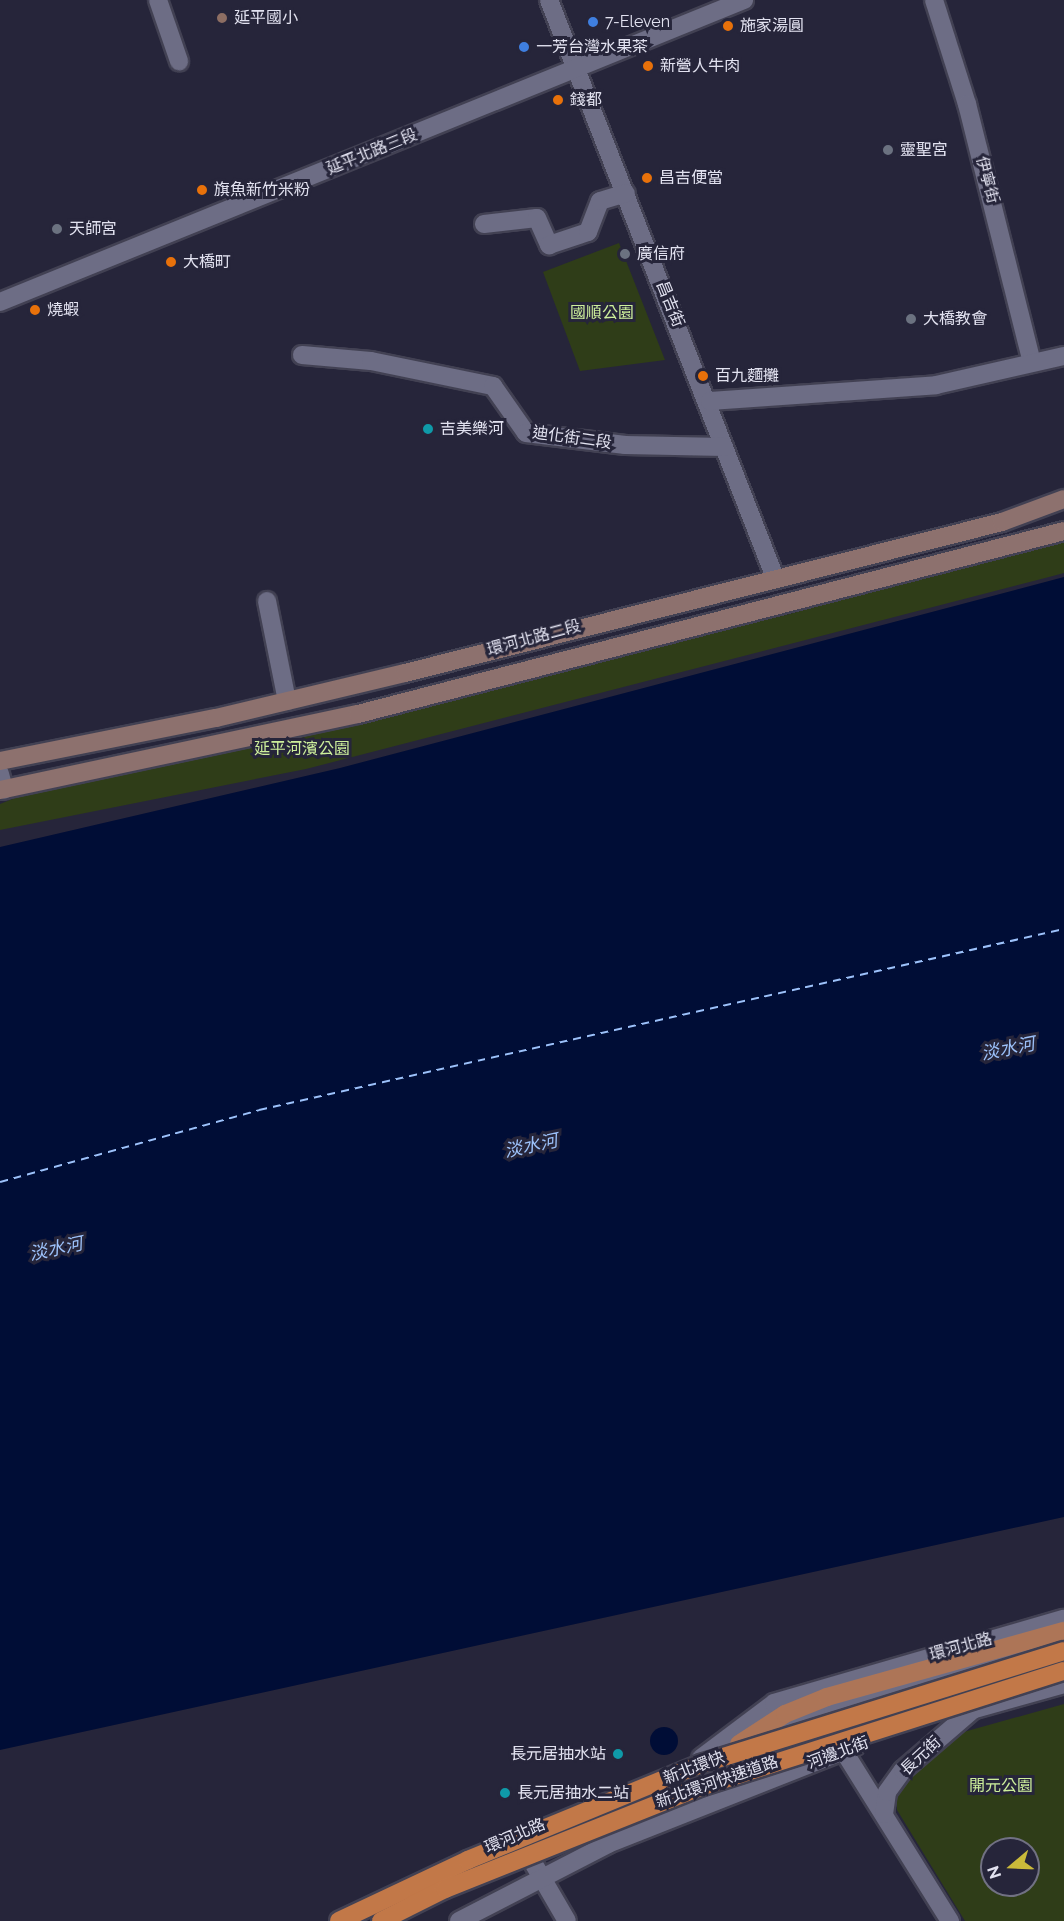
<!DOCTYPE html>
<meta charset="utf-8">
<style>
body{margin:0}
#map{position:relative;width:1064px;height:1921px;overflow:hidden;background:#26253a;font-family:Raleway,"Noto Sans TC",sans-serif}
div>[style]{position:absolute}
.green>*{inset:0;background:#2f3d18}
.water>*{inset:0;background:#000d36}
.round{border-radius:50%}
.ferry>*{height:1.5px;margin-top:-0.75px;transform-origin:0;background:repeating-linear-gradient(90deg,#9cc1fa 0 8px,transparent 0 14px)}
.roads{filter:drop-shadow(2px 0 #424153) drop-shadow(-2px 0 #424153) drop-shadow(0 2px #424153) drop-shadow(0 -2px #424153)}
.minor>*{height:18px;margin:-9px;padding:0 9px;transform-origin:9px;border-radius:9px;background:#6d6d85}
.tertiary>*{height:18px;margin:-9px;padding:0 9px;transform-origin:9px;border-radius:9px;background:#6d6d85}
.secondary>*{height:18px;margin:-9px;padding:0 9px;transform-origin:9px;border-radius:9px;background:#8d716e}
.primary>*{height:18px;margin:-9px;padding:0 9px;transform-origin:9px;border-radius:9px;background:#ad7557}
.bridges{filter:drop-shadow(2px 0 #424153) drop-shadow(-2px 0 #424153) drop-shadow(0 2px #424153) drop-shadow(0 -2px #424153)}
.trunk-bridge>*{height:18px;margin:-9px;padding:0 9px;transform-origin:9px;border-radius:9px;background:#c27848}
.dots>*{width:16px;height:16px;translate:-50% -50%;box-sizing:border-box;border:3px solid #26253a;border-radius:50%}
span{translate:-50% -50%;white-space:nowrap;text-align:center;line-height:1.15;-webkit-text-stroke:6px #26253a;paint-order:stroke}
.poi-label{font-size:16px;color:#e2e2f0}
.left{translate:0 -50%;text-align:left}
.right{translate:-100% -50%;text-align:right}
.street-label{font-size:16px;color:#e2e2f0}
.park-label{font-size:16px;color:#cdef9b}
.water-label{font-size:18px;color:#9cc1fa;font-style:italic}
.north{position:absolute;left:980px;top:1837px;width:60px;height:60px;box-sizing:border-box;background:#26253a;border:2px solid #717183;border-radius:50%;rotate:251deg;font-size:16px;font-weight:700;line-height:24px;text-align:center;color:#e2e2f0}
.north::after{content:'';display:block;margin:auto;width:21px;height:27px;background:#caba3a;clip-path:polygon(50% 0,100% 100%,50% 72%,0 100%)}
</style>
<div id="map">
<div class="green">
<div style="clip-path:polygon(619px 243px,665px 360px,580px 371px,543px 272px)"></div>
<div style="clip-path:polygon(1064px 537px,1064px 573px,1049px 577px,306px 769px,0 830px,0 804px,30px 792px,786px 615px)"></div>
<div style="clip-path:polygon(evenodd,1064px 1704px,1064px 1921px,965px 1921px,897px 1810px,896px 1796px,906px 1780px,960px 1733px,1064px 1704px,992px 1849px,1028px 1849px,1028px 1885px,992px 1885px,992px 1849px)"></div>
</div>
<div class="water">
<div style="clip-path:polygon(1064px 577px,1064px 1517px,0 1750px,0 847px,340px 768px)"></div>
<div class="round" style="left:650px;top:1727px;width:28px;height:28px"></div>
</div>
<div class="ferry">
<div style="left:0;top:1182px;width:269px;rotate:-15.5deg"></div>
<div style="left:259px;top:1110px;width:825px;rotate:-12.67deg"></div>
</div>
<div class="roads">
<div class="minor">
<div style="left:158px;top:0;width:65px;rotate:71deg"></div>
<div style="left:549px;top:0;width:617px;rotate:68.63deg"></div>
<div style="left:934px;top:0;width:109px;rotate:72.4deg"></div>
<div style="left:967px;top:104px;width:266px;rotate:75.9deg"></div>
<div style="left:484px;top:224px;width:53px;rotate:-6.5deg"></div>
<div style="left:537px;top:218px;width:30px;rotate:66deg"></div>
<div style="left:549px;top:245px;width:41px;rotate:-18.4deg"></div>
<div style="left:588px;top:232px;width:33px;rotate:-69deg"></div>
<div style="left:600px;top:201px;width:27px;rotate:-17deg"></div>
<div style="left:302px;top:355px;width:69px;rotate:5deg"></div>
<div style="left:371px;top:361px;width:125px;rotate:11.6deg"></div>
<div style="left:493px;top:386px;width:57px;rotate:54.9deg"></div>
<div style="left:526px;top:433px;width:100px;rotate:6.9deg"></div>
<div style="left:625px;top:445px;width:99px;rotate:1.2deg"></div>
<div style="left:710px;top:401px;width:227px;rotate:-4deg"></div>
<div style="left:936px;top:385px;width:131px;rotate:-12.8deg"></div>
<div style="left:267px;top:601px;width:102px;rotate:78.7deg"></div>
<div style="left:843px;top:1750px;width:202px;rotate:58deg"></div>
<div style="left:701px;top:1758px;width:91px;rotate:-37deg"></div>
<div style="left:774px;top:1703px;width:302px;rotate:-16.2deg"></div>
<div style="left:884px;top:1814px;width:22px;rotate:-82deg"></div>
<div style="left:887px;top:1792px;width:27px;rotate:-54deg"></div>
<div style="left:903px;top:1770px;width:95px;rotate:-40.7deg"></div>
<div style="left:521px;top:1842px;width:91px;rotate:59.8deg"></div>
</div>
<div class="tertiary">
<div style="left:0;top:302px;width:803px;rotate:-22.09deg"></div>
<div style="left:0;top:774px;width:16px;rotate:75deg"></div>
<div style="left:964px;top:1712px;width:104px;rotate:-15.6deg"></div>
<div style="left:753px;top:1739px;width:85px;rotate:-20.6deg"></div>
<div style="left:833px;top:1709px;width:241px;rotate:-16.4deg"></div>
<div style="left:459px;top:1921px;width:168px;rotate:-27.3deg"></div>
<div style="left:608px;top:1844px;width:266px;rotate:-21.6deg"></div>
</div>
<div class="secondary">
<div style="left:0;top:761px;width:220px;rotate:-11.3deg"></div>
<div style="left:216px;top:718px;width:194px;rotate:-13.4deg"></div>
<div style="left:405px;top:673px;width:616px;rotate:-14.19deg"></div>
<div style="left:1002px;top:522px;width:66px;rotate:-20.4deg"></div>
<div style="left:0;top:790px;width:366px;rotate:-12deg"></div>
<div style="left:358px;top:714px;width:729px;rotate:-14.53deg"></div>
</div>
<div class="primary">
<div style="left:739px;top:1744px;width:55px;rotate:-33.1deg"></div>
<div style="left:785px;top:1714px;width:45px;rotate:-22deg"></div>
<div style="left:827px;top:1697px;width:246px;rotate:-15.6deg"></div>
</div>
</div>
<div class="bridges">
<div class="trunk-bridge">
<div style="left:339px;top:1921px;width:143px;rotate:-25.3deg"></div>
<div style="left:468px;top:1860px;width:252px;rotate:-22.4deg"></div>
<div style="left:701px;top:1764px;width:380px;rotate:-17.3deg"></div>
<div style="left:381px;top:1921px;width:72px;rotate:-26.6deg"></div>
<div style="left:445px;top:1889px;width:278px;rotate:-21.8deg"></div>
<div style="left:703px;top:1786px;width:379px;rotate:-17.7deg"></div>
</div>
</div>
<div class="dots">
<div style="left:222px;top:18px;background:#8d6e63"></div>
<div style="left:593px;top:22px;background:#3f7fe0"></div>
<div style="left:728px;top:26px;background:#e8710a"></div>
<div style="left:524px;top:47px;background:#3f7fe0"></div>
<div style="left:648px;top:66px;background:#e8710a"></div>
<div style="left:558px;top:100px;background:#e8710a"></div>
<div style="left:888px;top:150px;background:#6b7280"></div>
<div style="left:647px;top:178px;background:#e8710a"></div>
<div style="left:202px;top:190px;background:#e8710a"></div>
<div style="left:57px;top:229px;background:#6b7280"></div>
<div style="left:625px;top:254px;background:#6b7280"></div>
<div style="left:171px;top:262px;background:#e8710a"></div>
<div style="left:35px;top:310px;background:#e8710a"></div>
<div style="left:911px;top:319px;background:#6b7280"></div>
<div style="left:703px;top:376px;background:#e8710a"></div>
<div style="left:428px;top:429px;background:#0f9aa8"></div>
<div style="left:618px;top:1754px;background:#0f9aa8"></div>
<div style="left:505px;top:1793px;background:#0f9aa8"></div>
</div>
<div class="poi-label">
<span class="left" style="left:234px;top:18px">延平國小</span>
<span class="left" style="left:605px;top:22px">7-Eleven</span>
<span class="left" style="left:740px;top:26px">施家湯圓</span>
<span class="left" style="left:536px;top:47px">一芳台灣水果茶</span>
<span class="left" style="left:660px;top:66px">新營人牛肉</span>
<span class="left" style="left:570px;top:100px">錢都</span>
<span class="left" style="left:900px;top:150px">靈聖宮</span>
<span class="left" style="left:659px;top:178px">昌吉便當</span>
<span class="left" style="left:214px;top:190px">旗魚新竹米粉</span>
<span class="left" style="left:69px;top:229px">天師宮</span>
<span class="left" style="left:637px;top:254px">廣信府</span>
<span class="left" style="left:183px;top:262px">大橋町</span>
<span class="left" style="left:47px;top:310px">燒蝦</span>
<span class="left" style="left:923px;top:319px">大橋教會</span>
<span class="left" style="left:715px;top:376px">百九麵攤</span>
<span class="left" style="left:440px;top:429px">吉美樂河</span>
<span class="right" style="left:606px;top:1754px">長元居抽水站</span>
<span class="left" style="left:517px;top:1793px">長元居抽水二站</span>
</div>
<div class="street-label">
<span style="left:372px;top:152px;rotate:-22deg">延平北路三段</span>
<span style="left:987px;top:180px;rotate:75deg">伊寧街</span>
<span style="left:670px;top:304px;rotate:68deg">昌吉街</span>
<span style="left:572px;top:438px;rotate:8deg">迪化街二段</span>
<span style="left:534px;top:638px;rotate:-15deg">環河北路二段</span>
<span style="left:961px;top:1647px;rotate:-15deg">環河北路</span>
<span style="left:838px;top:1753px;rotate:-20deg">河邊北街</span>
<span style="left:921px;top:1756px;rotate:-43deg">長元街</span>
<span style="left:694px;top:1768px;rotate:-21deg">新北環快</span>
<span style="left:717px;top:1782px;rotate:-19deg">新北環河快速道路</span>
<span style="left:515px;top:1836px;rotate:-23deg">環河北路</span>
</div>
<div class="park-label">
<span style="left:602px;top:313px">國順公園</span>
<span style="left:302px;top:749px">延平河濱公園</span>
<span style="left:1001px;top:1786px">開元公園</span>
</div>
<div class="water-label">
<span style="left:1008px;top:1049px;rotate:-11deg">淡水河</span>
<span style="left:531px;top:1146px;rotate:-12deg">淡水河</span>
<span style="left:56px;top:1249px;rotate:-12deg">淡水河</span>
</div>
<div class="north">N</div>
</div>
